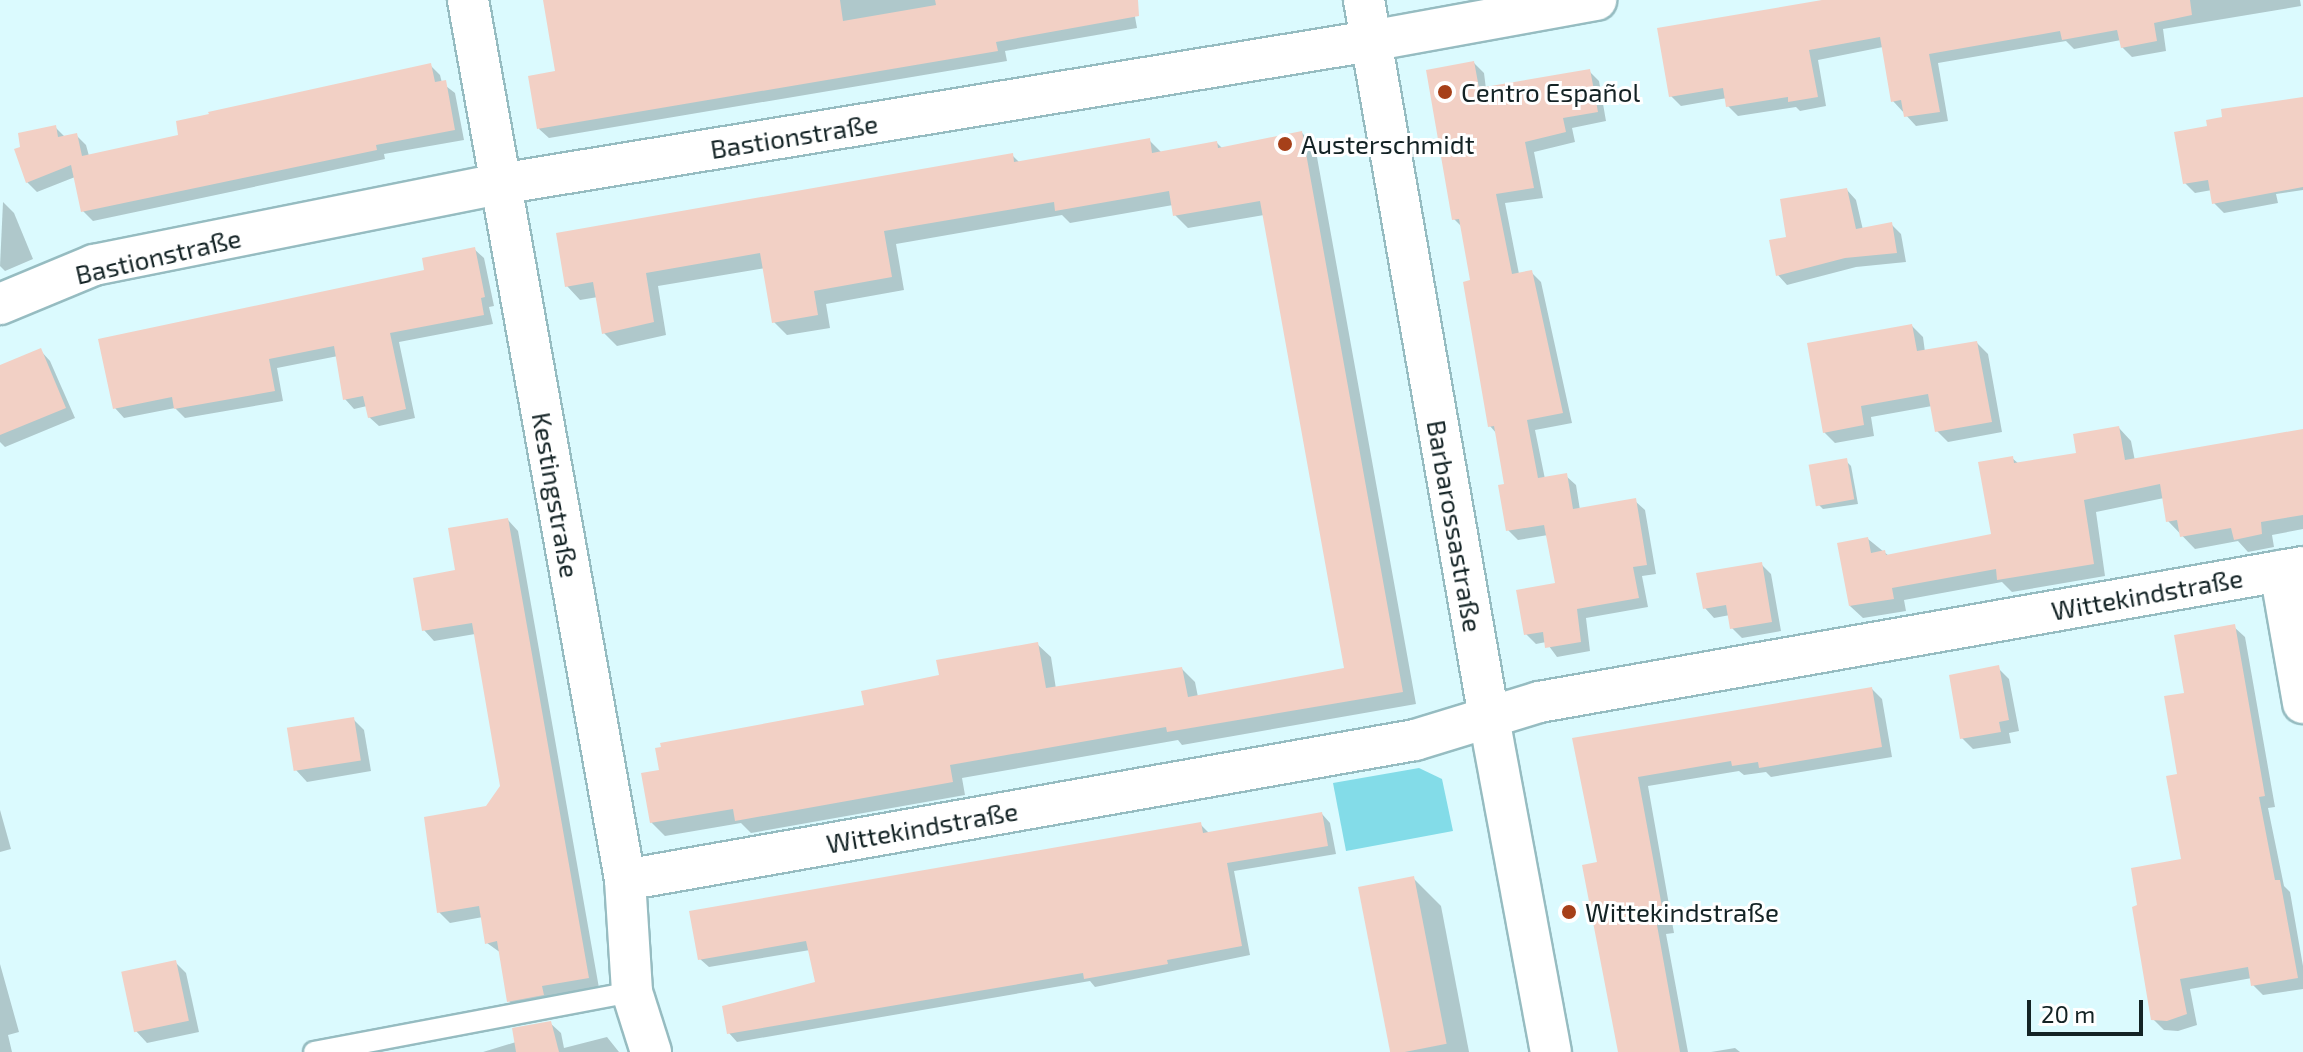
<!DOCTYPE html>
<meta charset="utf-8">
<style>
body{margin:0}
#map{position:relative;width:2303px;height:1052px;overflow:hidden;background:#dbfafe;font-family:"Exo 2",sans-serif}
div>[style]{position:absolute}
.green>*{inset:0;background:#83dce8}
.shadow>*{inset:0;background:#0003}
.building>*{inset:0;background:#f2d0c5;transform-origin:0 0}
.roads{filter:drop-shadow(2px 0 #96bcc1) drop-shadow(-2px 0 #96bcc1) drop-shadow(0 2px #96bcc1) drop-shadow(0 -2px #96bcc1)}
.service>*{height:20px;margin:-10px;padding:0 10px;transform-origin:10px;border-radius:10px;background:#fff}
.minor>*{height:40px;margin:-20px;padding:0 20px;transform-origin:20px;border-radius:20px;background:#fff}
.dots>*{width:22px;height:22px;translate:-50% -50%;box-sizing:border-box;border:4px solid #fff;border-radius:50%}
span{translate:-50% -50%;white-space:nowrap;text-align:center;line-height:1.15;-webkit-text-stroke:6px #fff;paint-order:stroke}
.poi-label{font-size:26px;color:#142325}
.left{translate:0 -50%;text-align:left}
.street-label{font-size:26px;color:#142325}
.scale{position:absolute;left:2027px;top:1000px;width:116px;height:36px;box-sizing:border-box;border:4px solid #142325;border-top:0;padding-left:10px;font-size:24px;line-height:28px;white-space:nowrap;color:#142325;-webkit-text-stroke:6px #fff;paint-order:stroke}
</style>
<div id="map">
<div class="green">
<div style="clip-path:polygon(1419px 768px,1442px 779px,1453px 831px,1346px 851px,1333px 783px)"></div>
</div>
<div class="shadow">
<div style="clip-path:polygon(621px 0,1132px 0,1137px 28px,1005px 51px,1007px 61px,549px 138px,539px 129px,557px 72px)"></div>
<div style="clip-path:polygon(1836px 0,2300px 0,2301px 6px,2163px 29px,2166px 51px,2132px 57px,2122px 47px,2121px 40px,2074px 49px,2066px 41px,1938px 63px,1948px 121px,1916px 126px,1893px 101px,1883px 47px,1818px 60px,1826px 106px,1800px 111px,1796px 107px,1738px 116px,1728px 106px,1727px 98px,1681px 106px,1671px 96px)"></div>
<div style="clip-path:polygon(1474px 63px,1484px 73px,1486px 89px,1589px 71px,1599px 81px,1606px 121px,1572px 128px,1575px 142px,1534px 152px,1543px 198px,1505px 203px,1519px 274px,1531px 272px,1541px 282px,1572px 423px,1535px 430px,1545px 479px,1566px 476px,1576px 485px,1580px 510px,1635px 501px,1645px 510px,1656px 574px,1642px 576px,1648px 607px,1586px 618px,1590px 651px,1557px 657px,1546px 642px,1536px 644px,1526px 634px,1557px 584px,1548px 535px,1518px 540px,1508px 530px,1507px 486px,1497px 434px,1490px 426px,1472px 282px,1462px 227px,1454px 219px)"></div>
<div style="clip-path:polygon(430px 65px,440px 75px,442px 83px,455px 93px,464px 140px,384px 154px,385px 159px,93px 221px,83px 211px,75px 177px,37px 192px,27px 182px,55px 127px,65px 137px,76px 135px,86px 145px,89px 156px,181px 137px)"></div>
<div style="clip-path:polygon(2303px 98px,2303px 190px,2276px 194px,2278px 203px,2224px 213px,2214px 203px,2212px 190px,2195px 193px,2185px 183px,2209px 127px)"></div>
<div style="clip-path:polygon(1302px 133px,1315px 146px,1416px 704px,1182px 745px,1178px 740px,962px 778px,965px 795px,751px 833px,741px 823px,665px 836px,651px 822px,661px 771px,866px 707px,1037px 644px,1051px 657px,1056px 689px,1182px 669px,1195px 682px,1198px 697px,1347px 670px,1264px 215px,1188px 228px,1175px 215px,1173px 205px,1070px 223px,1062px 215px,896px 244px,904px 290px,826px 304px,830px 328px,787px 335px,774px 322px,765px 268px,658px 286px,666px 335px,617px 346px,604px 333px,598px 297px,580px 300px,567px 286px,1012px 155px,1020px 163px,1149px 140px,1162px 153px,1217px 143px,1223px 149px)"></div>
<div style="clip-path:polygon(1847px 190px,1856px 200px,1863px 230px,1891px 224px,1901px 234px,1906px 262px,1856px 267px,1787px 285px,1778px 275px,1788px 239px)"></div>
<div style="clip-path:polygon(3px 202px,14px 213px,33px 259px,5px 271px,0 266px)"></div>
<div style="clip-path:polygon(474px 249px,484px 258px,494px 306px,489px 307px,493px 324px,399px 342px,415px 418px,379px 426px,369px 417px,367px 406px,354px 409px,345px 399px,338px 356px,277px 368px,283px 401px,185px 418px,175px 408px,124px 418px,115px 408px)"></div>
<div style="clip-path:polygon(1912px 326px,1923px 337px,1925px 352px,1977px 343px,1988px 354px,2002px 432px,1948px 442px,1937px 431px,1932px 406px,1871px 417px,1874px 436px,1835px 443px,1824px 432px)"></div>
<div style="clip-path:polygon(40px 350px,50px 361px,75px 418px,5px 447px,0 442px,0 367px)"></div>
<div style="clip-path:polygon(2119px 428px,2131px 441px,2135px 461px,2303px 431px,2303px 529px,2272px 535px,2274px 547px,2248px 552px,2238px 541px,2195px 549px,2168px 521px,2164px 498px,2096px 512px,2105px 576px,2012px 592px,2002px 582px,1904px 600px,1906px 611px,1863px 618px,1850px 606px,1868px 539px,1889px 556px,1993px 536px,2012px 458px,2019px 464px,2078px 454px)"></div>
<div style="clip-path:polygon(1846px 461px,1851px 466px,1858px 504px,1823px 509px,1818px 504px)"></div>
<div style="clip-path:polygon(508px 520px,518px 531px,599px 988px,551px 996px,553px 1006px,520px 1012px,509px 1001px,501px 953px,487px 943px,483px 917px,450px 923px,439px 912px,487px 808px,502px 787px,475px 634px,434px 641px,424px 630px,458px 572px)"></div>
<div style="clip-path:polygon(1761px 564px,1771px 574px,1781px 631px,1742px 638px,1732px 628px,1730px 615px,1714px 618px,1705px 608px)"></div>
<div style="clip-path:polygon(2234px 627px,2245px 637px,2275px 807px,2268px 808px,2284px 886px,2290px 892px,2303px 966px,2303px 989px,2263px 995px,2253px 985px,2252px 978px,2190px 989px,2197px 1025px,2178px 1031px,2164px 1030px,2153px 1019px,2183px 861px,2180px 775px,2186px 694px)"></div>
<div style="clip-path:polygon(1998px 668px,2009px 679px,2019px 731px,2009px 733px,2011px 743px,1973px 749px,1962px 738px)"></div>
<div style="clip-path:polygon(1872px 689px,1882px 699px,1892px 757px,1771px 777px,1766px 772px,1744px 775px,1739px 771px,1648px 786px,1674px 933px,1666px 934px,1688px 1052px,1629px 1052px,1600px 864px,1574px 740px)"></div>
<div style="clip-path:polygon(353px 719px,364px 730px,371px 771px,307px 782px,296px 770px)"></div>
<div style="clip-path:polygon(0 810px,11px 849px,0 852px)"></div>
<div style="clip-path:polygon(1322px 814px,1330px 823px,1336px 854px,1234px 871px,1250px 955px,1095px 987px,1090px 981px,737px 1042px,729px 1033px,817px 983px,810px 950px,709px 967px,700px 959px,1200px 824px,1210px 834px)"></div>
<div style="clip-path:polygon(1413px 878px,1441px 906px,1469px 1052px,1391px 1052px,1360px 889px)"></div>
<div style="clip-path:polygon(175px 962px,186px 973px,199px 1032px,147px 1043px,136px 1031px)"></div>
<div style="clip-path:polygon(0 964px,19px 1032px,8px 1035px,12px 1052px,0 1052px)"></div>
<div style="clip-path:polygon(550px 1023px,561px 1033px,564px 1048px,607px 1037px,619px 1052px,483px 1052px,516px 1042px)"></div>
<div style="clip-path:polygon(1735px 1048px,1740px 1052px,1711px 1052px)"></div>
</div>
<div class="building">
<div style="clip-path:polygon(543px 0,840px 0,843px 21px,936px 5px,935px 0,1138px 0,1139px 16px,996px 42px,998px 51px,537px 129px,528px 76px,555px 71px)"></div>
<div style="clip-path:polygon(1822px 0,2190px 0,2192px 15px,2154px 23px,2157px 41px,2121px 48px,2117px 30px,2062px 40px,2060px 31px,1929px 54px,1940px 112px,1904px 117px,1901px 100px,1891px 102px,1880px 37px,1809px 50px,1818px 97px,1788px 102px,1788px 97px,1726px 107px,1723px 88px,1669px 97px,1657px 28px)"></div>
<div style="clip-path:polygon(1474px 61px,1479px 88px,1590px 69px,1598px 112px,1563px 118px,1566px 132px,1525px 142px,1534px 188px,1496px 194px,1512px 274px,1532px 270px,1563px 413px,1527px 420px,1538px 478px,1567px 473px,1573px 509px,1636px 498px,1647px 565px,1633px 567px,1639px 598px,1577px 609px,1581px 642px,1545px 648px,1543px 632px,1524px 635px,1516px 590px,1555px 583px,1544px 525px,1506px 531px,1498px 485px,1504px 484px,1494px 426px,1488px 427px,1463px 282px,1470px 280px,1459px 219px,1452px 220px,1426px 70px)"></div>
<div style="clip-path:polygon(431px 63px,435px 82px,446px 80px,455px 130px,376px 145px,377px 150px,81px 212px,71px 165px,26px 183px,14px 149px,20px 147px,18px 133px,56px 125px,58px 137px,77px 133px,82px 156px,178px 135px,176px 121px,209px 114px,208px 112px)"></div>
<div style="clip-path:polygon(2303px 97px,2303px 187px,2212px 204px,2208px 180px,2183px 184px,2174px 132px,2207px 126px,2206px 120px,2222px 117px,2221px 109px)"></div>
<div style="clip-path:polygon(1302px 131px,1403px 692px,1167px 732px,1166px 727px,950px 765px,953px 782px,735px 821px,733px 809px,650px 823px,641px 773px,659px 770px,655px 748px,661px 747px,660px 743px,864px 705px,861px 691px,939px 675px,936px 660px,1038px 642px,1046px 688px,1182px 667px,1188px 697px,1344px 668px,1260px 201px,1173px 216px,1169px 191px,1055px 211px,1054px 202px,884px 231px,892px 277px,814px 291px,818px 315px,772px 323px,760px 253px,646px 273px,654px 322px,602px 334px,593px 282px,565px 287px,556px 233px,1013px 153px,1014px 162px,1150px 138px,1152px 153px,1217px 141px,1218px 148px)"></div>
<div style="clip-path:polygon(1847px 188px,1856px 229px,1892px 222px,1897px 253px,1845px 258px,1776px 276px,1769px 240px,1786px 237px,1780px 199px)"></div>
<div style="clip-path:polygon(475px 247px,485px 297px,481px 298px,484px 315px,390px 333px,406px 409px,368px 418px,363px 396px,343px 400px,334px 346px,269px 359px,275px 391px,174px 409px,172px 397px,113px 409px,98px 339px,424px 270px,422px 258px)"></div>
<div style="clip-path:polygon(1912px 324px,1917px 351px,1977px 341px,1992px 422px,1935px 432px,1928px 394px,1861px 406px,1864px 425px,1823px 433px,1807px 343px)"></div>
<div style="clip-path:polygon(41px 348px,66px 408px,0 435px,0 365px)"></div>
<div style="clip-path:polygon(2119px 426px,2125px 460px,2303px 429px,2303px 515px,2261px 522px,2262px 534px,2234px 540px,2231px 528px,2180px 537px,2177px 520px,2166px 522px,2160px 484px,2084px 500px,2094px 564px,1997px 580px,1996px 569px,1892px 588px,1894px 599px,1849px 606px,1837px 543px,1868px 537px,1871px 553px,1885px 550px,1886px 555px,1991px 534px,1978px 462px,2013px 456px,2014px 463px,2076px 453px,2073px 434px)"></div>
<div style="left:1847px;top:458px;width:42px;height:39px;rotate:80deg"></div>
<div style="clip-path:polygon(508px 518px,589px 978px,542px 986px,544px 995px,507px 1002px,497px 941px,485px 944px,479px 906px,437px 913px,424px 817px,486px 806px,500px 786px,472px 623px,422px 631px,413px 578px,455px 570px,448px 528px)"></div>
<div style="clip-path:polygon(1762px 562px,1772px 622px,1730px 629px,1726px 605px,1703px 609px,1696px 573px)"></div>
<div style="clip-path:polygon(2235px 624px,2265px 796px,2259px 797px,2275px 880px,2280px 880px,2298px 978px,2251px 986px,2248px 967px,2180px 979px,2187px 1014px,2167px 1021px,2151px 1020px,2132px 907px,2137px 905px,2131px 868px,2181px 859px,2166px 776px,2177px 774px,2164px 696px,2184px 693px,2174px 635px)"></div>
<div style="clip-path:polygon(1999px 665px,2009px 720px,1999px 722px,2001px 732px,1960px 739px,1949px 675px)"></div>
<div style="clip-path:polygon(1872px 687px,1882px 747px,1759px 768px,1758px 762px,1732px 766px,1731px 761px,1638px 777px,1665px 923px,1657px 925px,1680px 1052px,1618px 1052px,1582px 865px,1597px 862px,1572px 738px)"></div>
<div style="left:354px;top:717px;width:44px;height:68px;rotate:81deg"></div>
<div style="clip-path:polygon(1322px 812px,1328px 846px,1227px 863px,1242px 946px,1167px 960px,1168px 964px,1084px 979px,1083px 973px,727px 1034px,722px 1006px,815px 982px,806px 941px,698px 960px,689px 911px,1201px 822px,1203px 833px)"></div>
<div style="left:1414px;top:876px;width:171px;height:57px;rotate:79deg"></div>
<div style="left:176px;top:960px;width:62px;height:56px;rotate:78deg"></div>
<div style="clip-path:polygon(551px 1021px,559px 1052px,516px 1052px,512px 1028px)"></div>
</div>
<div class="roads">
<div class="service">
<div style="left:314px;top:1052px;width:324px;rotate:-10.7deg"></div>
</div>
<div class="minor">
<div style="left:468px;top:0;width:894px;rotate:79.88deg"></div>
<div style="left:625px;top:880px;width:112px;rotate:86.4deg"></div>
<div style="left:632px;top:992px;width:63px;rotate:72.4deg"></div>
<div style="left:1364px;top:0;width:729px;rotate:80.12deg"></div>
<div style="left:1489px;top:718px;width:340px;rotate:79.5deg"></div>
<div style="left:0;top:304px;width:102px;rotate:-22.5deg"></div>
<div style="left:94px;top:265px;width:414px;rotate:-11.3deg"></div>
<div style="left:500px;top:184px;width:882px;rotate:-9.33deg"></div>
<div style="left:1370px;top:41px;width:230px;rotate:-10.3deg"></div>
<div style="left:2280px;top:571px;width:134px;rotate:80.1deg"></div>
<div style="left:625px;top:880px;width:802px;rotate:-10.05deg"></div>
<div style="left:1415px;top:740px;width:130px;rotate:-17deg"></div>
<div style="left:1539px;top:702px;width:776px;rotate:-10.02deg"></div>
</div>
</div>
<div class="dots">
<div style="left:1445px;top:92px;background:#a64019"></div>
<div style="left:1285px;top:144px;background:#a64019"></div>
<div style="left:1569px;top:912px;background:#a64019"></div>
</div>
<div class="poi-label">
<span class="left" style="left:1461px;top:92px">Centro Español</span>
<span class="left" style="left:1301px;top:144px">Austerschmidt</span>
<span class="left" style="left:1585px;top:912px">Wittekindstraße</span>
</div>
<div class="street-label">
<span style="left:794px;top:136px;rotate:-9deg">Bastionstraße</span>
<span style="left:158px;top:256px;rotate:-13deg">Bastionstraße</span>
<span style="left:556px;top:495px;rotate:80deg">Kestingstraße</span>
<span style="left:1455px;top:526px;rotate:80deg">Barbarossastraße</span>
<span style="left:2147px;top:594px;rotate:-10deg">Wittekindstraße</span>
<span style="left:922px;top:827px;rotate:-10deg">Wittekindstraße</span>
</div>
<div class="scale">20 m</div>
</div>
